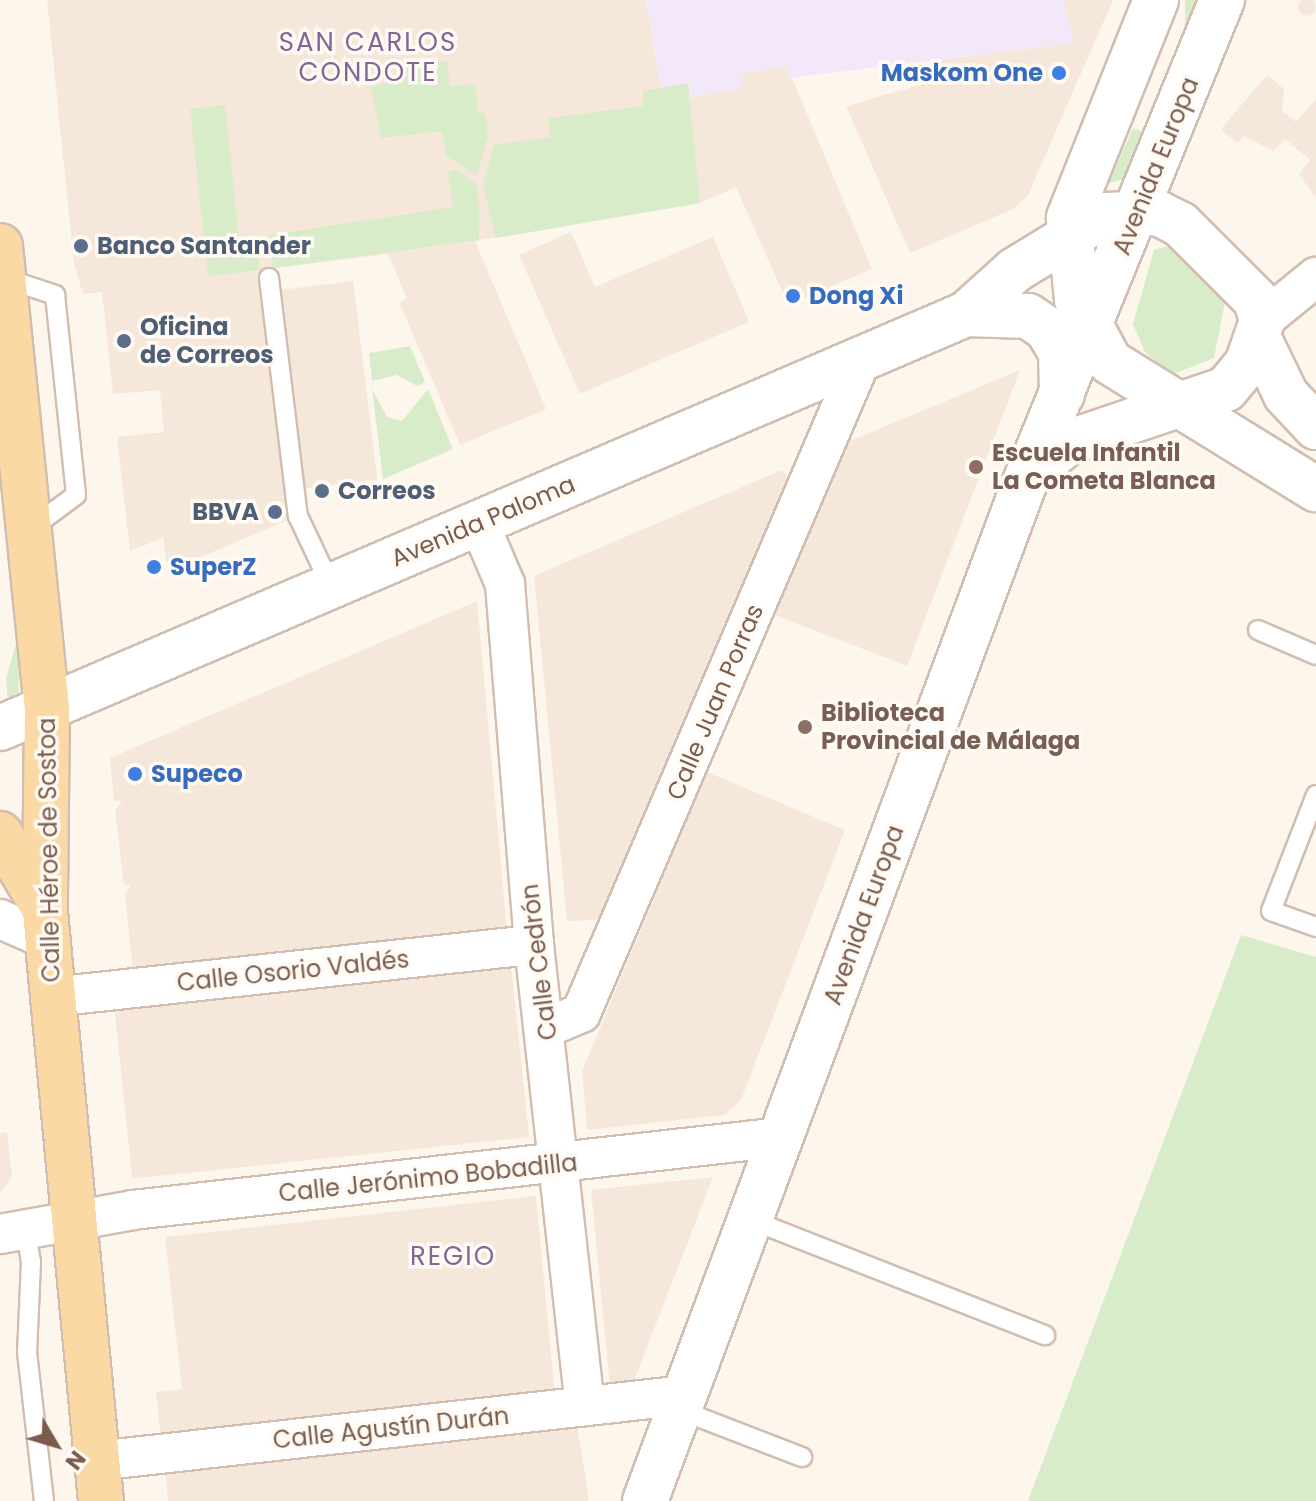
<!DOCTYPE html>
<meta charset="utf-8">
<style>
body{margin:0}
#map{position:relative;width:1316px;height:1501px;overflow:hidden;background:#fdf6ec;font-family:Poppins,sans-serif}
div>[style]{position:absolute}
.residential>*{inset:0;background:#f5e8da;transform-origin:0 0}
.round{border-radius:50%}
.education>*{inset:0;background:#f3e8fa}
.green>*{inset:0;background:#d8ecc9;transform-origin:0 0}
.roads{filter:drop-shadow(2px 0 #d1beb0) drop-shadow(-2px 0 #d1beb0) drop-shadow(0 2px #d1beb0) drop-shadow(0 -2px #d1beb0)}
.lane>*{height:18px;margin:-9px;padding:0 9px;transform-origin:9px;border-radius:9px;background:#fff}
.street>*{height:38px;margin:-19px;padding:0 19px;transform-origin:19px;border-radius:19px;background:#fff}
.secondary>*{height:44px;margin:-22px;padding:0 22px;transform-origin:22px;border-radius:22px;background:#fff}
.primary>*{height:44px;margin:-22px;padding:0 22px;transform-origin:22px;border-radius:22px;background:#fbd9a5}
.dots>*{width:22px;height:22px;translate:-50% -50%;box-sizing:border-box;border:4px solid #fffaf3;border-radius:50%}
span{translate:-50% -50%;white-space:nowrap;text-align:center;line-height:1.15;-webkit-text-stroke:7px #fffaf3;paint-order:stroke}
.shop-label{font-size:24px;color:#366cbe;font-weight:700}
.right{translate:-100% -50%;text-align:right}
.left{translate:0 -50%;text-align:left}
.street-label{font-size:24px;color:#7a5c4d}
.service-label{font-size:24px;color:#4e5e75;font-weight:700}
.education-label{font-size:24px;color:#785e54;font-weight:700}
.neighbourhood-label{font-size:26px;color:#846695;letter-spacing:2px}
.north{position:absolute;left:16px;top:1405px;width:80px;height:80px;-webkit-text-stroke:6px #fffaf3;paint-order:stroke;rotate:128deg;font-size:22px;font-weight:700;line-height:32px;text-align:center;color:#7a5c4d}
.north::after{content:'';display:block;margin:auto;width:28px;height:36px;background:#7a5c4d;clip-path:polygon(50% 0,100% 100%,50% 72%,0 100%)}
</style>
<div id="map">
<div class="residential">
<div class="round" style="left:1298px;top:-2px;width:18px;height:18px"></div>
<div style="clip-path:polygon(47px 0,646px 0,661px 88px,690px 97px,742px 88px,741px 74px,787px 66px,872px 269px,788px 305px,736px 187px,700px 203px,475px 241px,546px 409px,460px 445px,399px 302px,407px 298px,388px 254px,260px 270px,288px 520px,168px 571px,163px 538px,130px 551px,117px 437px,164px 432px,160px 390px,113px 394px,102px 292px,83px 294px,74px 264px)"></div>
<div style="clip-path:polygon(1063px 0,1113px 0,1028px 195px,1013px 209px,910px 253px,846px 106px,938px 80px,931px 61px,1074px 43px)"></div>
<div style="clip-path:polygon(1267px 75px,1284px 89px,1282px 111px,1296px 122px,1316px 99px,1316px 198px,1299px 174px,1310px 160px,1285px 139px,1273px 151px,1244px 136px,1237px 143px,1221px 129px)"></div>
<div style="clip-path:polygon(571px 232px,595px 287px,713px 237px,749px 322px,580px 394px,519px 255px)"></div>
<div style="left:353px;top:281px;width:200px;height:74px;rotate:83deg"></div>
<div style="clip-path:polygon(1020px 370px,907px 666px,775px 615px,850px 441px)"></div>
<div style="clip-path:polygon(782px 470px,790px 479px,636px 841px,597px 920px,567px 921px,534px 576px)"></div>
<div style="clip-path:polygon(477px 601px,507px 930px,133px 971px,125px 895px,131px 885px,124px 885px,115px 811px,122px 801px,114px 801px,110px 758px)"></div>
<div style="clip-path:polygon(707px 772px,845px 830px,741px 1100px,724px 1115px,587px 1130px,582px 1071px)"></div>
<div style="left:511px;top:965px;width:173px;height:399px;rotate:84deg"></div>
<div style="clip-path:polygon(7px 1132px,12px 1176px,0 1193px,0 1133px)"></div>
<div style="clip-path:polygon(713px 1177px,635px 1378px,628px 1393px,610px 1388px,591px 1190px)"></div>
<div style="clip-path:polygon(536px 1196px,555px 1395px,161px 1439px,156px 1392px,182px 1389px,165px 1237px)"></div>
<div style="clip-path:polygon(577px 1424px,589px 1501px,168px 1501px,165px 1468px)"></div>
</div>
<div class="education">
<div style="clip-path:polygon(646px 0,1063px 0,1074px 43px,790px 78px,786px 66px,741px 74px,743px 88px,690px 97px,688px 83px,661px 88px)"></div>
</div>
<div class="green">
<div style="left:1185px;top:0;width:16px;height:108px"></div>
<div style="clip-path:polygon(447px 61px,450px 86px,475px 84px,478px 113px,485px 113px,488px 137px,476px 176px,446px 155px,442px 131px,381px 138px,371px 87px,398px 79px,397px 65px)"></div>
<div style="clip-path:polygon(688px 83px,700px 203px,496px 238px,483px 185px,494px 145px,550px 137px,548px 118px,643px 106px,643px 91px)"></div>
<div style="clip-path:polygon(225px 105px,239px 238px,256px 237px,260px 270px,208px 276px,190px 109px)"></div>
<div style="clip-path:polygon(1133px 128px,1148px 134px,1130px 178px,1109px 183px)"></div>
<div style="clip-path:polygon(455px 169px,478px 185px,479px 240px,273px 268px,270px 235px,453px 207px,448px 172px)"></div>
<div style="clip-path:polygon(1172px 245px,1217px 283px,1225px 302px,1214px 358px,1171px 375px,1145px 352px,1133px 324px,1154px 250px)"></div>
<div style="clip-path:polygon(410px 346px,425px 382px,417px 386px,397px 375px,372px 381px,369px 353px)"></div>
<div style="clip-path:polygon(372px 389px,387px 417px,402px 421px,428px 389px,453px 449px,383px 479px)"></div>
<div style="clip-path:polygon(18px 636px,19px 704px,9px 711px,6px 679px)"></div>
<div style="clip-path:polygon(1241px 935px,1316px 957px,1316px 1501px,1028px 1501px)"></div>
</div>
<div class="roads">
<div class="lane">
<div style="left:4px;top:278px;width:54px;rotate:18.4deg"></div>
<div style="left:55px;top:295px;width:201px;rotate:84deg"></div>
<div style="left:76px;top:495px;width:57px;rotate:143.5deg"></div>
<div style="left:269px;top:278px;width:240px;rotate:83.1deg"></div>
<div style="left:298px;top:516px;width:77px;rotate:64.8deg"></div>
<div style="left:1258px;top:630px;width:63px;rotate:23.3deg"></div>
<div style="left:1316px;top:795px;width:124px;rotate:111.2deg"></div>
<div style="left:1271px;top:911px;width:48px;rotate:19.6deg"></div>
<div style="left:751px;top:1220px;width:316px;rotate:21.4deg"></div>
<div style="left:25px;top:1228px;width:35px;rotate:80deg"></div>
<div style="left:31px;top:1262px;width:90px;rotate:92.5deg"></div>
<div style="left:27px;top:1352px;width:150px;rotate:83.5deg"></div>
<div style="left:680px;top:1410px;width:131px;rotate:21.1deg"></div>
</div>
<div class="street">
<div style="left:1262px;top:321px;width:70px;rotate:-39.2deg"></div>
<div style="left:479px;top:523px;width:66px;rotate:66.9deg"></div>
<div style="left:505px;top:584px;width:362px;rotate:85.4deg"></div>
<div style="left:534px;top:945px;width:464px;rotate:83.7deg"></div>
<div style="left:0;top:919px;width:52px;rotate:23.6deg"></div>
<div style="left:52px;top:997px;width:485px;rotate:-6.2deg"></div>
<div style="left:548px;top:1027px;width:36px;rotate:-23deg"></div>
<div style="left:581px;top:1013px;width:713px;rotate:-66.78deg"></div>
<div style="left:0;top:1234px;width:135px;rotate:-10.2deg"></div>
<div style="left:133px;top:1210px;width:653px;rotate:-6.42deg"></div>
<div style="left:97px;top:1461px;width:592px;rotate:-6.4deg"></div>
</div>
<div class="secondary">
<div style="left:1156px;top:0;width:235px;rotate:111.8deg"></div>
<div style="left:1069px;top:218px;width:82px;rotate:84.4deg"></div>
<div style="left:1077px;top:300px;width:70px;rotate:62deg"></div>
<div style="left:1110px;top:362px;width:242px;rotate:31.7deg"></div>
<div style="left:966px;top:314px;width:62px;rotate:1.8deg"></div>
<div style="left:1028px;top:316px;width:23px;rotate:34deg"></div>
<div style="left:1047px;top:329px;width:27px;rotate:59deg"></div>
<div style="left:1061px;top:352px;width:42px;rotate:88.6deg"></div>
<div style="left:1258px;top:337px;width:64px;rotate:64.2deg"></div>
<div style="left:1286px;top:395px;width:44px;rotate:46.8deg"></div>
<div style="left:0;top:728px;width:1051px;rotate:-23.2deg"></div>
<div style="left:966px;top:314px;width:66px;rotate:-41.9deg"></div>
<div style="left:1015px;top:270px;width:105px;rotate:-31.4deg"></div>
<div style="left:1105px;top:215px;width:53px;rotate:-2.2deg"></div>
<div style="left:1158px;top:213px;width:25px;rotate:27deg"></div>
<div style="left:1180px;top:224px;width:107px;rotate:45deg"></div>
<div style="left:1256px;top:300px;width:22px;rotate:74deg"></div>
<div style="left:1262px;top:321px;width:46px;rotate:109.2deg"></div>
<div style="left:1247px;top:364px;width:33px;rotate:130deg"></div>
<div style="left:1226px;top:389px;width:166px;rotate:161.3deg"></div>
<div style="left:1069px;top:442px;width:52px;rotate:142deg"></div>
<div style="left:645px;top:1501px;width:1088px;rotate:-69.55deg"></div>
<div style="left:1025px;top:482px;width:521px;rotate:-67.77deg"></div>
</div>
<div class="primary">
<div style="left:0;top:246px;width:463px;rotate:84.2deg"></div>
<div style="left:47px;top:707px;width:205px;rotate:90.6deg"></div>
<div style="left:45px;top:912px;width:592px;rotate:84.57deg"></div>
<div style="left:0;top:834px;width:84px;rotate:59.2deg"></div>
</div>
</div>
<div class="dots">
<div style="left:1059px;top:73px;background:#3f7fe0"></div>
<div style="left:81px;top:246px;background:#5c6f8a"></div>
<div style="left:793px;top:296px;background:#3f7fe0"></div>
<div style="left:124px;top:341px;background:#5c6f8a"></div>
<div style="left:976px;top:467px;background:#8d6e63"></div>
<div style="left:322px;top:491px;background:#5c6f8a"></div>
<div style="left:275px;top:512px;background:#5c6f8a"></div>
<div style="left:154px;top:567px;background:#3f7fe0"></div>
<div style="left:805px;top:727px;background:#8d6e63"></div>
<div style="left:135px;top:774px;background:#3f7fe0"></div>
</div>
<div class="shop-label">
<span class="right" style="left:1043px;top:73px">Maskom One</span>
<span class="left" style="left:809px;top:296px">Dong Xi</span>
<span class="left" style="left:170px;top:567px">SuperZ</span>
<span class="left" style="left:151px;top:774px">Supeco</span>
</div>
<div class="street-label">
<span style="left:1156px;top:166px;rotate:-68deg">Avenida Europa</span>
<span style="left:483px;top:521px;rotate:-23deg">Avenida Paloma</span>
<span style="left:715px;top:702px;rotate:-67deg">Calle Juan Porras</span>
<span style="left:49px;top:850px;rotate:-91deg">Calle Héroe de Sostoa</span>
<span style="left:864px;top:915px;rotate:-70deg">Avenida Europa</span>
<span style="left:539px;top:962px;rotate:-97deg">Calle Cedrón</span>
<span style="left:293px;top:971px;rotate:-6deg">Calle Osorio Valdés</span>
<span style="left:428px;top:1178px;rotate:-6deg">Calle Jerónimo Bobadilla</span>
<span style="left:391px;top:1428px;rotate:-6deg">Calle Agustín Durán</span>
</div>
<div class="service-label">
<span class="left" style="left:97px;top:246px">Banco Santander</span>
<span class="left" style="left:140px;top:341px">Oficina<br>de Correos</span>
<span class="left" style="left:338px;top:491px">Correos</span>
<span class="right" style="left:259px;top:512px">BBVA</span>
</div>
<div class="education-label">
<span class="left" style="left:992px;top:467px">Escuela Infantil<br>La Cometa Blanca</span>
<span class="left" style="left:821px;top:727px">Biblioteca<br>Provincial de Málaga</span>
</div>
<div class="neighbourhood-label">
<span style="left:368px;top:58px">SAN CARLOS<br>CONDOTE</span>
<span style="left:453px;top:1257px">REGIO</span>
</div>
<div class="north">N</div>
</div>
